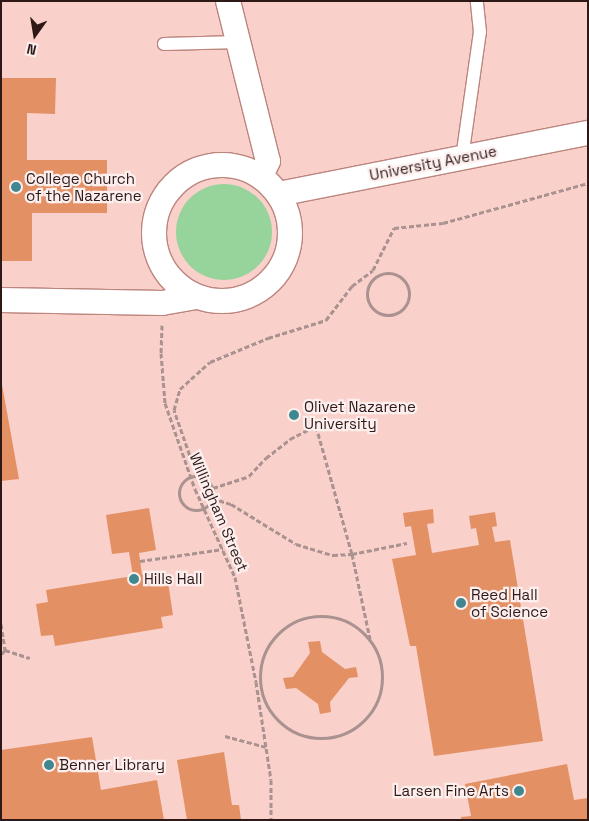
<!DOCTYPE html>
<style>
body{margin:0}
#map{position:relative;width:589px;height:821px;overflow:hidden;background:#f8dfdc;font-family:"Space Grotesk",sans-serif}
div>[style]{position:absolute}
.built>*{inset:0;background:#f9d0ca}
.green>*{inset:0;background:#96d49c}
.round{border-radius:50%}
.building>*{inset:0;background:#e49065}
.path>*{height:3px;margin-top:-1.5px;transform-origin:0;background:repeating-linear-gradient(90deg,#a9928f 0 5px,transparent 0 7.5px)}
.path>.ring{margin:-1.5px;padding:0;box-sizing:content-box;background:none;border:3px solid #a9928f;border-radius:50%}
.roads{filter:drop-shadow(1px 0 #bc857e) drop-shadow(-1px 0 #bc857e) drop-shadow(0 1px #bc857e) drop-shadow(0 -1px #bc857e)}
.lane>*{height:12px;margin:-6px;padding:0 6px;transform-origin:6px;border-radius:6px;background:#fff}
.street>*{height:24px;margin:-12px;padding:0 12px;transform-origin:12px;border-radius:12px;background:#fff}
.street>.ring{margin:-12px;padding:0;box-sizing:content-box;background:none;border:24px solid #fff;border-radius:50%}
.dots>*{width:14px;height:14px;translate:-50% -50%;box-sizing:border-box;border:2px solid #fcefee;border-radius:50%}
span{translate:-50% -50%;white-space:nowrap;text-align:center;line-height:1.15;-webkit-text-stroke:4.5px #fcefee;paint-order:stroke}
.street-label{font-size:15px;color:#2e1917}
.poi-label{font-size:15px;color:#2e1917}
.left{translate:0 -50%;text-align:left}
.right{translate:-100% -50%;text-align:right}
.frame{position:absolute;inset:0;border:2px solid #2e1917;pointer-events:none}
.north{position:absolute;left:10px;top:10px;width:50px;height:50px;-webkit-text-stroke:4px #fcefee;paint-order:stroke;rotate:193deg;font-size:14px;font-weight:700;line-height:20px;text-align:center;color:#2e1917}
.north::after{content:'';display:block;margin:auto;width:18px;height:22px;background:#2e1917;clip-path:polygon(50% 0,100% 100%,50% 72%,0 100%)}
</style>
<div id="map">
<div class="built">
<div style="clip-path:polygon(1px 1px,586px 1px,588px 10px,588px 820px,1px 820px)"></div>
</div>
<div class="green">
<div class="round" style="left:176px;top:184px;width:96px;height:96px"></div>
</div>
<div class="building">
<div style="clip-path:polygon(1px 78px,56px 78px,55px 114px,27px 113px,27px 160px,107px 160px,107px 213px,32px 213px,32px 261px,1px 261px)"></div>
<div style="clip-path:polygon(1px 379px,19px 479px,1px 481px)"></div>
<div style="clip-path:polygon(149px 508px,156px 550px,139px 553px,142px 575px,154px 573px,156px 584px,168px 582px,173px 615px,161px 617px,163px 628px,55px 646px,53px 635px,41px 636px,36px 604px,48px 602px,46px 590px,133px 576px,129px 552px,112px 554px,106px 515px)"></div>
<div style="clip-path:polygon(433px 509px,434px 523px,427px 524px,432px 553px,479px 545px,476px 528px,471px 529px,469px 516px,495px 512px,497px 526px,492px 527px,495px 542px,510px 540px,543px 741px,434px 756px,416px 646px,410px 646px,392px 559px,416px 555px,411px 526px,405px 527px,403px 513px)"></div>
<div style="clip-path:polygon(320px 641px,322px 652px,345px 669px,356px 667px,358px 677px,349px 678px,330px 702px,331px 712px,320px 714px,318px 704px,296px 688px,286px 689px,283px 678px,293px 677px,310px 653px,308px 642px)"></div>
<div style="clip-path:polygon(92px 737px,101px 790px,157px 780px,164px 820px,1px 820px,1px 750px)"></div>
<div style="clip-path:polygon(224px 752px,232px 805px,239px 805px,241px 820px,187px 820px,177px 760px)"></div>
<div style="clip-path:polygon(567px 764px,574px 800px,588px 798px,588px 820px,461px 820px,461px 817px,471px 816px,465px 784px)"></div>
</div>
<div class="path">
<div class="ring" style="left:367px;top:273px;width:39px;height:39px"></div>
<div style="left:162px;top:325px;width:28px;rotate:92deg"></div>
<div style="left:161px;top:353px;width:50px;rotate:85.4deg"></div>
<div style="left:165px;top:403px;width:91px;rotate:70.8deg"></div>
<div style="left:195px;top:489px;width:97px;rotate:65.6deg"></div>
<div style="left:235px;top:577px;width:107px;rotate:78.7deg"></div>
<div style="left:256px;top:682px;width:99px;rotate:81.3deg"></div>
<div style="left:271px;top:780px;width:40px;rotate:90deg"></div>
<div class="ring" style="left:179px;top:476px;width:31px;height:31px"></div>
<div style="left:197px;top:476px;width:70px;rotate:-109.2deg"></div>
<div style="left:174px;top:410px;width:22px;rotate:-74deg"></div>
<div style="left:180px;top:389px;width:40px;rotate:-42deg"></div>
<div style="left:210px;top:362px;width:63px;rotate:-22.5deg"></div>
<div style="left:268px;top:338px;width:61px;rotate:-17.2deg"></div>
<div style="left:326px;top:320px;width:43px;rotate:-52.6deg"></div>
<div style="left:352px;top:286px;width:26px;rotate:-37deg"></div>
<div style="left:373px;top:270px;width:47px;rotate:-63.4deg"></div>
<div style="left:394px;top:228px;width:49px;rotate:-5.8deg"></div>
<div style="left:443px;top:223px;width:150px;rotate:-15.4deg"></div>
<div style="left:213px;top:488px;width:38px;rotate:-18deg"></div>
<div style="left:249px;top:476px;width:25px;rotate:-47deg"></div>
<div style="left:266px;top:458px;width:31px;rotate:-38deg"></div>
<div style="left:290px;top:439px;width:29px;rotate:-27deg"></div>
<div style="left:316px;top:426px;width:133px;rotate:74.3deg"></div>
<div style="left:352px;top:554px;width:87px;rotate:78deg"></div>
<div style="left:212px;top:498px;width:20px;rotate:18deg"></div>
<div style="left:231px;top:504px;width:76px;rotate:31.6deg"></div>
<div style="left:296px;top:544px;width:39px;rotate:17deg"></div>
<div style="left:333px;top:555px;width:19px;rotate:-3deg"></div>
<div style="left:352px;top:554px;width:56px;rotate:-11.3deg"></div>
<div style="left:140px;top:561px;width:84px;rotate:-8.2deg"></div>
<div class="ring" style="left:260px;top:616px;width:119px;height:119px"></div>
<div style="left:1px;top:624px;width:26px;rotate:81deg"></div>
<div style="left:5px;top:650px;width:6px;rotate:129deg"></div>
<div style="left:5px;top:650px;width:26px;rotate:18deg"></div>
<div style="left:225px;top:736px;width:42px;rotate:15deg"></div>
</div>
<div class="roads">
<div class="lane">
<div style="left:164px;top:44px;width:75px;rotate:-1.5deg"></div>
<div style="left:462px;top:158px;width:127px;rotate:-81.9deg"></div>
<div style="left:480px;top:32px;width:31px;rotate:-96deg"></div>
</div>
<div class="street">
<div style="left:228px;top:1px;width:165px;rotate:76deg"></div>
<div style="left:268px;top:161px;width:17px;rotate:115deg"></div>
<div class="ring" style="left:154px;top:165px;width:112px;height:112px"></div>
<div style="left:279px;top:194px;width:315px;rotate:-11.2deg"></div>
<div style="left:1px;top:300px;width:161px;rotate:1.1deg"></div>
<div style="left:162px;top:303px;width:35px;rotate:-10deg"></div>
</div>
</div>
<div class="dots">
<div style="left:16px;top:187px;background:#408790"></div>
<div style="left:294px;top:415px;background:#408790"></div>
<div style="left:134px;top:579px;background:#408790"></div>
<div style="left:461px;top:603px;background:#408790"></div>
<div style="left:49px;top:765px;background:#408790"></div>
<div style="left:519px;top:791px;background:#408790"></div>
</div>
<div class="street-label">
<span style="left:433px;top:163px;rotate:-11deg">University Avenue</span>
<span style="left:219px;top:512px;rotate:67deg">Willingham Street</span>
</div>
<div class="poi-label">
<span class="left" style="left:26px;top:187px">College Church<br>of the Nazarene</span>
<span class="left" style="left:304px;top:415px">Olivet Nazarene<br>University</span>
<span class="left" style="left:144px;top:579px">Hills Hall</span>
<span class="left" style="left:471px;top:603px">Reed Hall<br>of Science</span>
<span class="left" style="left:59px;top:765px">Benner Library</span>
<span class="right" style="left:509px;top:791px">Larsen Fine Arts</span>
</div>
<div class="frame"></div>
<div class="north">N</div>
</div>
